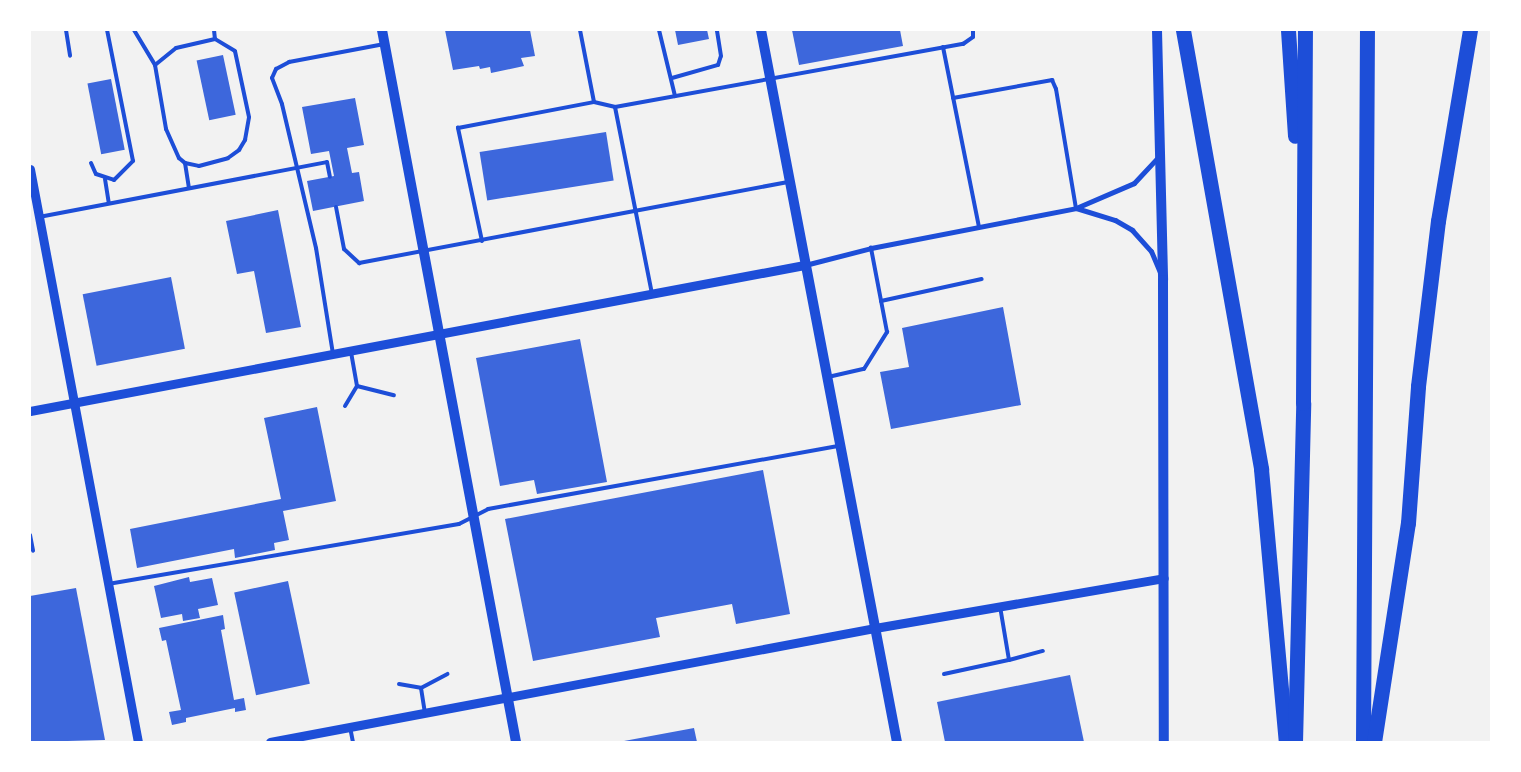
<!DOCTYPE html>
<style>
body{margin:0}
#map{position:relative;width:1521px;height:772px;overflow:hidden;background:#f2f2f2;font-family:Barlow,sans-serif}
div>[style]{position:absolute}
.building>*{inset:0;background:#3d67dc;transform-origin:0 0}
.service>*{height:4px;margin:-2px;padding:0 2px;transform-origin:2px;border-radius:2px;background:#1d4ed8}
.minor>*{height:5px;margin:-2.5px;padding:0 2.5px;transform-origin:2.5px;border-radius:2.5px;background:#1d4ed8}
.tertiary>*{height:9px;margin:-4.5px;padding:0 4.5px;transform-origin:4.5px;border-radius:4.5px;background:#1d4ed8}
.secondary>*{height:10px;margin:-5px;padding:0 5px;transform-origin:5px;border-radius:5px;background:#1d4ed8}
.motorway>*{height:15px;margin:-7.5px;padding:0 7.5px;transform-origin:7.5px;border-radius:7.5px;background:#1d4ed8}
span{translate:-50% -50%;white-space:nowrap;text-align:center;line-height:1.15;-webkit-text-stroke:4px #fff;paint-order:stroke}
.frame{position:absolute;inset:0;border:31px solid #fff;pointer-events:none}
</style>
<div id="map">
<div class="building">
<div style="clip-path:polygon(445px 30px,530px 30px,535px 56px,521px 58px,524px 66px,491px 73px,490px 67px,480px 69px,479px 66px,453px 70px)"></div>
<div style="clip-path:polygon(675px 30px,707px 30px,709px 39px,678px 45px)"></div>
<div style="clip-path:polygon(792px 30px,900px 30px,903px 46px,799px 65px)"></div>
<div style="left:223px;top:55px;width:61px;height:27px;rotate:78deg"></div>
<div style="left:111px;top:79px;width:72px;height:24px;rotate:79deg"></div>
<div style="clip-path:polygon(355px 98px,364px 145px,347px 148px,352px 173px,359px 172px,364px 201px,313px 211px,307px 181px,334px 176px,329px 151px,311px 154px,302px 107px)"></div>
<div style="left:606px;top:132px;width:49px;height:128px;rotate:81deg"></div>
<div style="clip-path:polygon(278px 210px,301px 327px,266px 333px,254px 271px,237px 274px,226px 221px)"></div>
<div style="left:171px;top:277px;width:73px;height:90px;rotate:79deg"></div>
<div style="clip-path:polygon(1003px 307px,1021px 405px,891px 429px,880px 372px,909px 367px,902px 328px)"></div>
<div style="clip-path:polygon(580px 339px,607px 482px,537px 494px,534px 480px,500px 486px,476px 358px)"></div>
<div style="clip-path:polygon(317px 407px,336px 501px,283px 511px,289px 540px,274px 543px,275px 550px,235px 558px,234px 549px,137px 568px,130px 529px,281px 499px,264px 418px)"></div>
<div style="clip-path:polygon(763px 470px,790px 614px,736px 624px,732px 604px,656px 618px,660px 637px,533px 661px,505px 519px)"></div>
<div style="clip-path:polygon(189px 577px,190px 582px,212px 578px,218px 605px,198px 609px,200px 618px,183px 621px,182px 614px,161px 618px,154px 586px)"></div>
<div style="left:288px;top:581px;width:105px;height:55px;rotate:78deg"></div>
<div style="clip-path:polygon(76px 588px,105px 740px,30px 742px,30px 596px)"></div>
<div style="clip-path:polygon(223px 615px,225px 629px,221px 630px,234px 700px,244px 698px,246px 710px,235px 712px,235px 708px,186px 718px,186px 722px,172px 725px,169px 712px,181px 710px,166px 640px,162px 641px,159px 628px)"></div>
<div style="clip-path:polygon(1070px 675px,1084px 742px,945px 742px,937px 702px)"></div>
<div style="clip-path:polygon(694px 728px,697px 742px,624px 742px,624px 741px)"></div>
</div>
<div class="service">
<div style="left:66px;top:30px;width:26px;rotate:81deg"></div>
<div style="left:134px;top:30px;width:41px;rotate:59deg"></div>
<div style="left:155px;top:65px;width:65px;rotate:80.2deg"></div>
<div style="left:166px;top:129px;width:32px;rotate:66deg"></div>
<div style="left:179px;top:158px;width:8px;rotate:40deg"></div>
<div style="left:185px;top:163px;width:14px;rotate:12deg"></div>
<div style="left:199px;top:166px;width:30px;rotate:-15deg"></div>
<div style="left:228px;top:158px;width:14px;rotate:-36deg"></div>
<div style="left:239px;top:150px;width:12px;rotate:-59deg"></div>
<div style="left:245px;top:140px;width:23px;rotate:-80deg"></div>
<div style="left:249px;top:117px;width:67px;rotate:-102deg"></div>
<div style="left:235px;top:51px;width:23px;rotate:-149deg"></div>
<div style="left:215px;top:39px;width:40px;rotate:167deg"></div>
<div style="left:176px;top:48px;width:27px;rotate:141deg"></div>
<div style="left:214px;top:30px;width:9px;rotate:84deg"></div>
<div style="left:659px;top:30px;width:68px;rotate:76.4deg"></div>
<div style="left:943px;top:47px;width:184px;rotate:78.7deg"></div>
<div style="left:672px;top:78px;width:48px;rotate:-15.8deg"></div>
<div style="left:718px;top:65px;width:9px;rotate:-72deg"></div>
<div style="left:721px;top:56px;width:26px;rotate:-99deg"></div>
<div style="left:953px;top:98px;width:101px;rotate:-10.3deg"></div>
<div style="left:1052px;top:80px;width:10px;rotate:66deg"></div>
<div style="left:1056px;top:89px;width:121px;rotate:80.5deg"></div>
<div style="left:594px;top:102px;width:22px;rotate:13deg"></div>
<div style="left:615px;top:107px;width:354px;rotate:-10.3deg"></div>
<div style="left:963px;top:44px;width:12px;rotate:-35deg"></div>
<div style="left:973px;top:37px;width:7px;rotate:-90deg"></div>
<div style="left:615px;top:107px;width:191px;rotate:78.8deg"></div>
<div style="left:91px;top:163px;width:12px;rotate:66deg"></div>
<div style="left:96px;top:174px;width:19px;rotate:18deg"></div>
<div style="left:114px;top:180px;width:27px;rotate:-45deg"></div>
<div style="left:133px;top:161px;width:134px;rotate:-101.2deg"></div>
<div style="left:185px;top:163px;width:25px;rotate:81deg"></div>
<div style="left:105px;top:179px;width:24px;rotate:81deg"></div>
<div style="left:336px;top:207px;width:43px;rotate:79.2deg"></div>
<div style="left:344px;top:249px;width:21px;rotate:43deg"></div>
<div style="left:359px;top:263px;width:438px;rotate:-10.7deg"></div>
<div style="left:39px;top:217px;width:293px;rotate:-10.8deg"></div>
<div style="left:327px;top:162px;width:15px;rotate:79deg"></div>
<div style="left:482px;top:241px;width:116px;rotate:-102deg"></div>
<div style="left:458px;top:128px;width:138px;rotate:-10.8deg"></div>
<div style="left:594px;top:102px;width:73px;rotate:-101deg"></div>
<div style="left:881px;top:301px;width:103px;rotate:-12.3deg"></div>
<div style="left:333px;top:354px;width:107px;rotate:-99.1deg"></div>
<div style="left:316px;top:248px;width:148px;rotate:-103.3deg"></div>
<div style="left:282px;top:104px;width:28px;rotate:-111deg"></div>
<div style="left:272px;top:78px;width:10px;rotate:-66deg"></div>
<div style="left:276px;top:69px;width:15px;rotate:-28deg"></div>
<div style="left:289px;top:62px;width:97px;rotate:-10.7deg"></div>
<div style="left:828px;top:377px;width:37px;rotate:-13deg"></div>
<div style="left:864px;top:369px;width:44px;rotate:-58.1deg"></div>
<div style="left:887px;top:332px;width:86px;rotate:-100.8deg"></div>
<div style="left:357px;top:386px;width:38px;rotate:14deg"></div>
<div style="left:345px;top:406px;width:23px;rotate:-59deg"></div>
<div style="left:357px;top:386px;width:36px;rotate:-100deg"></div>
<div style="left:30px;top:535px;width:16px;rotate:79deg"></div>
<div style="left:108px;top:584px;width:356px;rotate:-9.7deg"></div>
<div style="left:459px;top:524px;width:33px;rotate:-27deg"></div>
<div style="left:488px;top:509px;width:357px;rotate:-10.2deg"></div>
<div style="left:1009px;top:660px;width:35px;rotate:-15deg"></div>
<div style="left:944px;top:674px;width:66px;rotate:-12.2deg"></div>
<div style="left:1009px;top:660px;width:55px;rotate:-99.5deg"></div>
<div style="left:399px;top:684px;width:22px;rotate:10deg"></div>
<div style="left:421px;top:688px;width:30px;rotate:-28deg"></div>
<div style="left:421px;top:688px;width:25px;rotate:81deg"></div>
<div style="left:350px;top:727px;width:15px;rotate:79deg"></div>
</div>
<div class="minor">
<div style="left:1076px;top:208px;width:41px;rotate:17.1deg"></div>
<div style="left:1115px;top:220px;width:20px;rotate:30deg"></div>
<div style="left:1132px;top:230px;width:28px;rotate:48deg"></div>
<div style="left:1151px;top:251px;width:23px;rotate:67deg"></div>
<div style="left:805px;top:265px;width:68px;rotate:-14.4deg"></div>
<div style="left:871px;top:248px;width:209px;rotate:-11deg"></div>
<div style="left:1076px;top:208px;width:63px;rotate:-23.3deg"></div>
<div style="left:1134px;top:183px;width:35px;rotate:-47deg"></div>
</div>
<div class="tertiary">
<div style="left:30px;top:169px;width:583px;rotate:79.33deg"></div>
<div style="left:30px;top:411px;width:788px;rotate:-10.68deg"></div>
<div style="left:270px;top:742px;width:616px;rotate:-10.67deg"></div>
<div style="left:875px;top:628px;width:293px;rotate:-9.8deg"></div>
</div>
<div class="secondary">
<div style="left:382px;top:30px;width:724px;rotate:79.34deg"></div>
<div style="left:761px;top:30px;width:725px;rotate:79.19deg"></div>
<div style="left:1157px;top:30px;width:250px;rotate:88.6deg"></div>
<div style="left:1163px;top:280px;width:462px;rotate:89.9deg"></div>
</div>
<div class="motorway">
<div style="left:1183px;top:30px;width:446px;rotate:79.9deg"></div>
<div style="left:1261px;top:469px;width:274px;rotate:84.8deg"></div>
<div style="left:1288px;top:30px;width:106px;rotate:86.2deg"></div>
<div style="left:1295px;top:742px;width:339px;rotate:-88.6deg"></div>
<div style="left:1303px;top:403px;width:373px;rotate:-89.7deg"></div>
<div style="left:1363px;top:742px;width:712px;rotate:-89.68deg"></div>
<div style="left:1374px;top:742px;width:222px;rotate:-81.2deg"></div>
<div style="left:1408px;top:523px;width:137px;rotate:-85.8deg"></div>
<div style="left:1418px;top:386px;width:166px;rotate:-83.1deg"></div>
<div style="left:1438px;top:221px;width:194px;rotate:-80.5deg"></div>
</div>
<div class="frame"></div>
</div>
